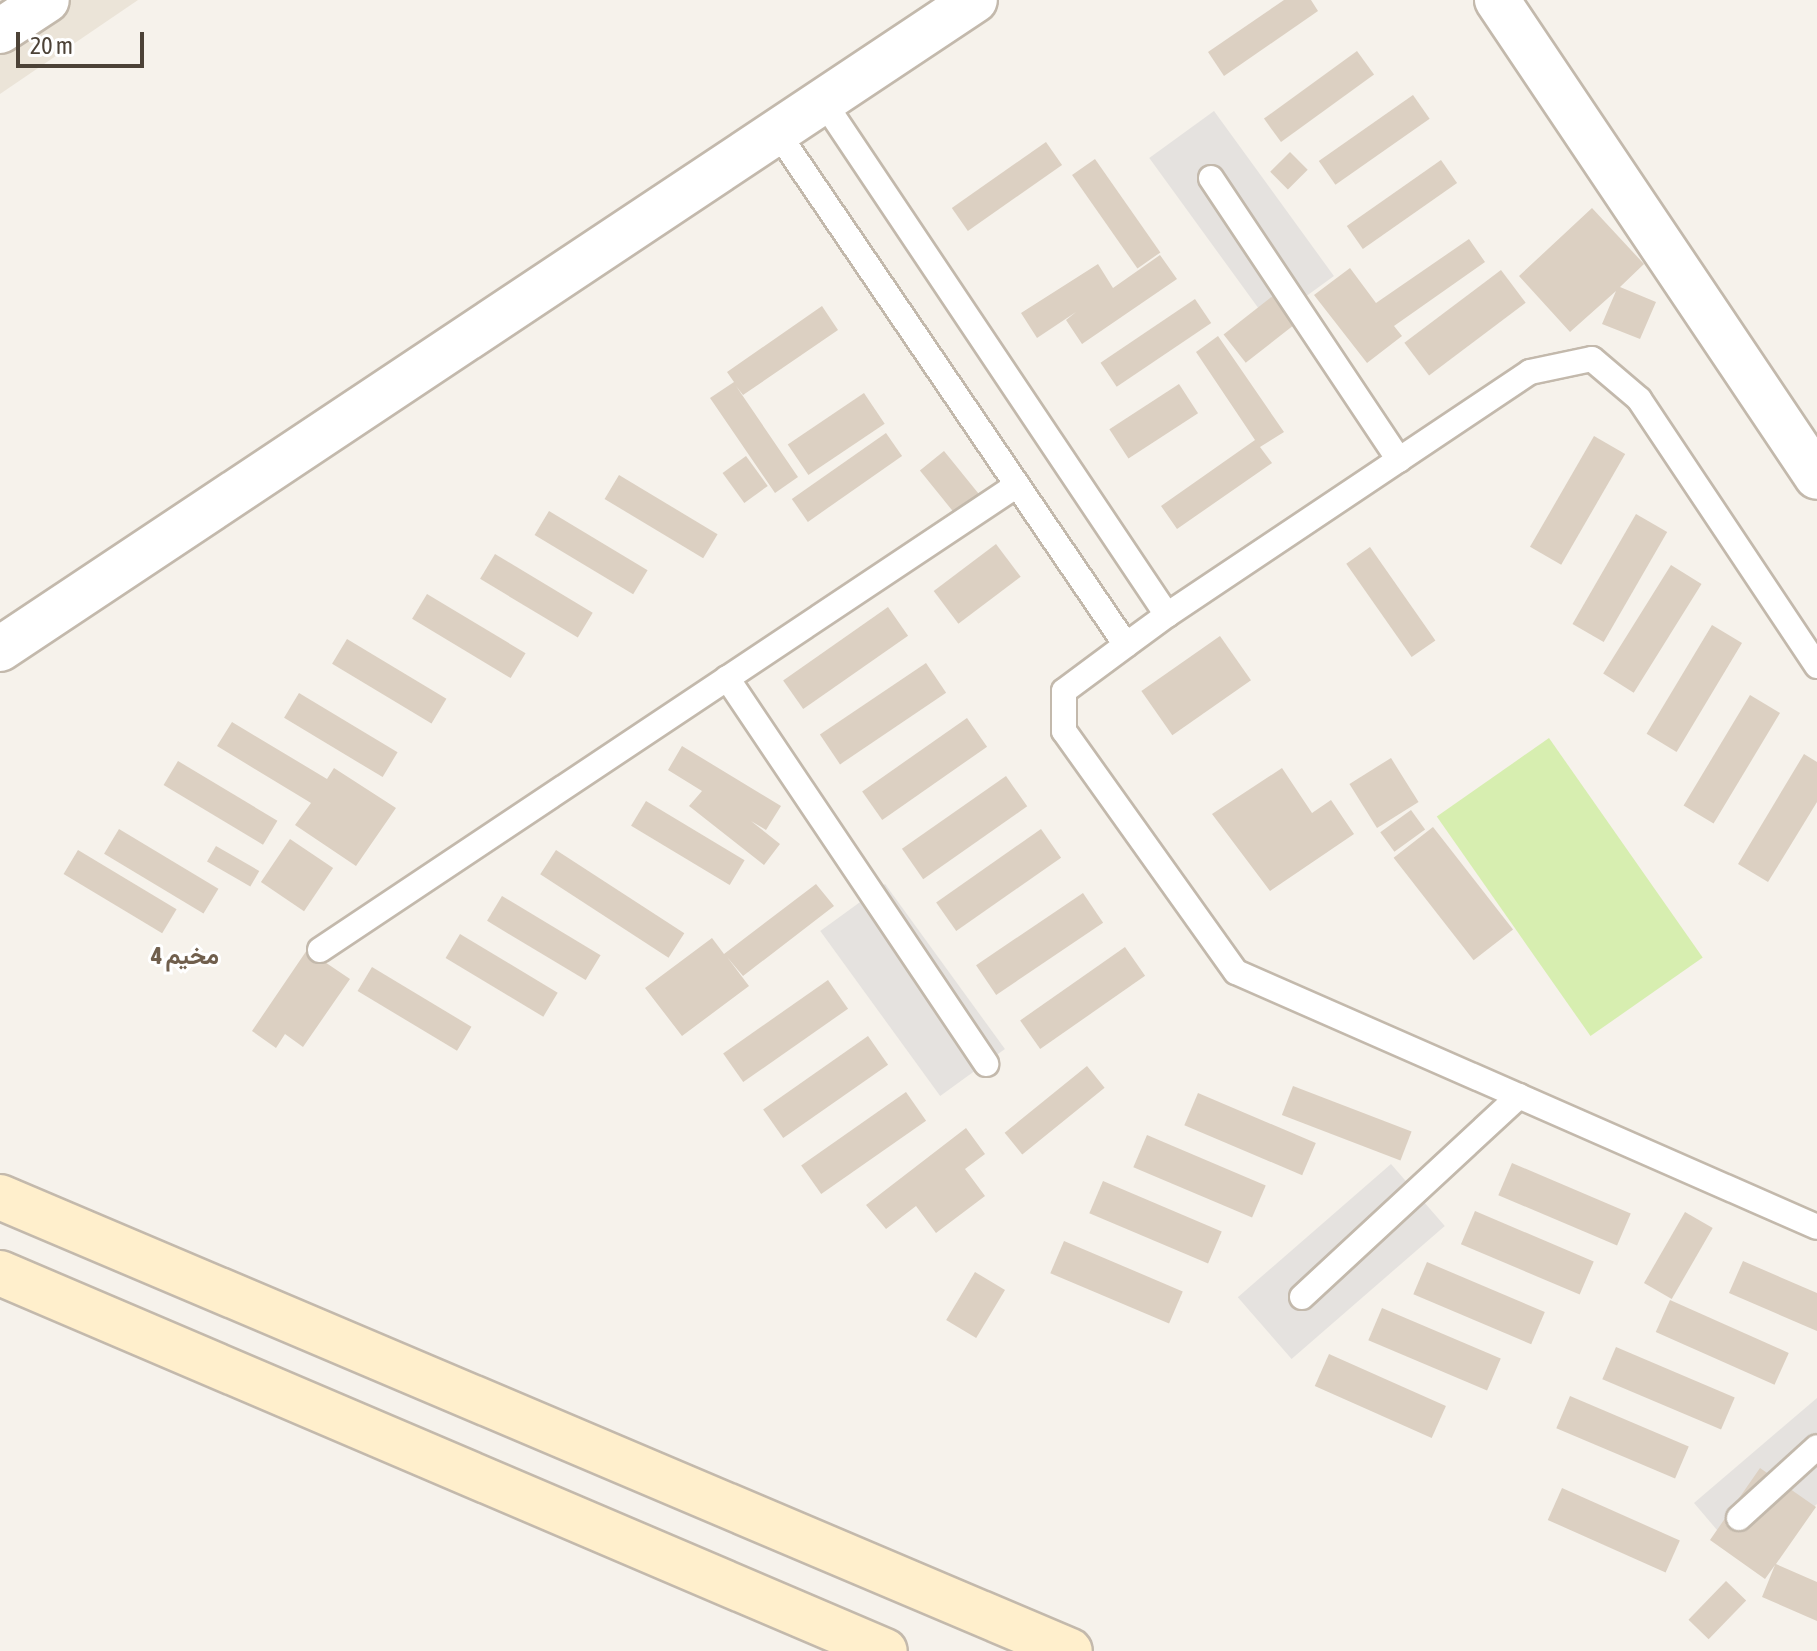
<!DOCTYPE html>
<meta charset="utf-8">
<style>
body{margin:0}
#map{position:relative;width:1817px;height:1651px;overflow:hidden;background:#f6f2eb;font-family:"Asap Condensed",Vazirmatn,sans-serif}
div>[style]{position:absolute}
.residential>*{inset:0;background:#ebe4d8}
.green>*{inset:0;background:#d7eeb0;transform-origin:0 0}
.parking>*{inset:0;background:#e5e2df;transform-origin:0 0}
.building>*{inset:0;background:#dcd0c2;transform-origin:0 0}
.roads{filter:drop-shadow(2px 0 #c3b9ac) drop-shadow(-2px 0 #c3b9ac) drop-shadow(0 2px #c3b9ac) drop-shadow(0 -2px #c3b9ac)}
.lane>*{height:24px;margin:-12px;padding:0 12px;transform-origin:12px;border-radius:12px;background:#fff}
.street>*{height:44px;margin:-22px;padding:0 22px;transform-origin:22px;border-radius:22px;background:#fff}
.secondary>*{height:44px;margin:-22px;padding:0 22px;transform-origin:22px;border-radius:22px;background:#ffefcc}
span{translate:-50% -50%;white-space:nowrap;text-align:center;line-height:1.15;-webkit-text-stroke:6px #fff;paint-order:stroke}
.neighbourhood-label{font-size:24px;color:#705f4d;font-weight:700}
.scale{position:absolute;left:16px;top:32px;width:128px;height:36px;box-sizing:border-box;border:4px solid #4c4237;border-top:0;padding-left:10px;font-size:24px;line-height:28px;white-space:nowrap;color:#4c4237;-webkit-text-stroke:6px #fff;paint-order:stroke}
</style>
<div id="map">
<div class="residential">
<div style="clip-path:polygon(0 0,138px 0,0 94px)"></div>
</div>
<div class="green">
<div style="left:1549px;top:738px;width:268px;height:137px;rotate:55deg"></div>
</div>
<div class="parking">
<div style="left:1214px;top:111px;width:204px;height:80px;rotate:54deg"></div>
<div style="left:885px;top:884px;width:204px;height:80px;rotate:54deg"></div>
<div style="left:1391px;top:1164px;width:82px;height:203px;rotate:49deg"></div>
<div style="clip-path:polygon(1817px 1398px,1817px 1504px,1746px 1564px,1694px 1503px)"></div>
</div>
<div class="building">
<div style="clip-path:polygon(1284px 0,1311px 0,1318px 11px,1224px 76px,1208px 52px)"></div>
<div style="left:1357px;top:51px;width:29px;height:115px;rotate:54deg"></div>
<div style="left:1413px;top:95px;width:29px;height:115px;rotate:55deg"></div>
<div style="left:1046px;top:142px;width:28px;height:115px;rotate:55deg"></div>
<div style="left:1290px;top:152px;width:25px;height:28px;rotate:45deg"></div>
<div style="left:1095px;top:159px;width:114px;height:28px;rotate:55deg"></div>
<div style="left:1441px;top:160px;width:28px;height:115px;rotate:55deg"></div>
<div style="clip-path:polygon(1592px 208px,1644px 264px,1620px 287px,1656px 302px,1640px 339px,1602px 324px,1616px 291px,1570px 332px,1519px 276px)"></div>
<div style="clip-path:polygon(1469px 239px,1485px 262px,1394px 326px,1402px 336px,1367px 363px,1314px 295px,1350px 268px,1376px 303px)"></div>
<div style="clip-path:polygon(1160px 255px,1177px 279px,1082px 344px,1066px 320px,1076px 312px,1037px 338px,1021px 313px,1098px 264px,1113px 288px)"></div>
<div style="left:1501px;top:270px;width:41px;height:121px;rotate:53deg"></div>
<div style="left:1274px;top:295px;width:36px;height:64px;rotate:52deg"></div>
<div style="left:1195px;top:299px;width:29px;height:114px;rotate:56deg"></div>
<div style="clip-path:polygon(822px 306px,838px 330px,743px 395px,736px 386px,798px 477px,775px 493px,710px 398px,734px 382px,727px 372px)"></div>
<div style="clip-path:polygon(1218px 336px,1284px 432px,1260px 447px,1272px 463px,1177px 529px,1161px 506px,1255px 440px,1196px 352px)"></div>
<div style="left:1179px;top:384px;width:35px;height:83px;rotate:57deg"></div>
<div style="left:864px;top:393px;width:37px;height:92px;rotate:56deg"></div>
<div style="left:886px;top:433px;width:28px;height:115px;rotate:55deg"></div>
<div style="left:1594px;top:436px;width:36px;height:128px;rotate:30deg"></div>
<div style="left:944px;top:451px;width:58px;height:31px;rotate:51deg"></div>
<div style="left:746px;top:456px;width:37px;height:29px;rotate:54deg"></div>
<div style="left:619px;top:475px;width:115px;height:28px;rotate:31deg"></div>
<div style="left:549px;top:511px;width:115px;height:28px;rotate:31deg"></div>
<div style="left:1636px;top:514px;width:36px;height:127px;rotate:30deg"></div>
<div style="left:996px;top:544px;width:41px;height:78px;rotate:53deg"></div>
<div style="left:1370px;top:547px;width:114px;height:29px;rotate:55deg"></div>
<div style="left:495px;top:554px;width:114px;height:29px;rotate:31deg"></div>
<div style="left:1671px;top:565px;width:36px;height:128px;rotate:32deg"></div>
<div style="left:427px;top:594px;width:115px;height:29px;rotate:31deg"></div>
<div style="left:888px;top:607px;width:35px;height:128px;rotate:55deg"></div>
<div style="left:1712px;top:625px;width:35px;height:127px;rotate:31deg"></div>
<div style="left:1220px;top:636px;width:54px;height:96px;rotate:55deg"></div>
<div style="left:347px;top:639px;width:116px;height:29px;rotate:31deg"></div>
<div style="left:926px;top:663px;width:36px;height:128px;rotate:56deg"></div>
<div style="left:299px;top:693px;width:115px;height:29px;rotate:31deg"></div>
<div style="left:1750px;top:695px;width:35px;height:129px;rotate:31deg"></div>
<div style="left:967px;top:718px;width:35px;height:128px;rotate:55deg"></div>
<div style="clip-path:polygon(232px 722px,327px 779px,334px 768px,396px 808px,356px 866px,295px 825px,311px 803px,217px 746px)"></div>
<div style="clip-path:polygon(682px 746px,781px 806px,766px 830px,751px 821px,780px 844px,764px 865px,689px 806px,702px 791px,668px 770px)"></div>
<div style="clip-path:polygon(1804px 754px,1817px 762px,1817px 802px,1768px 882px,1738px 864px)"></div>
<div style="left:1391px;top:758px;width:52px;height:49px;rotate:58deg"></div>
<div style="left:178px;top:761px;width:116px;height:28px;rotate:31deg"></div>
<div style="clip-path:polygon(1282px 768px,1312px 813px,1331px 800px,1354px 834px,1270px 891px,1212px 814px)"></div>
<div style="left:1006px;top:776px;width:37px;height:127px;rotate:55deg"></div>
<div style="left:646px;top:801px;width:115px;height:29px;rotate:31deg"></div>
<div style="left:1411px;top:810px;width:24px;height:38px;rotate:54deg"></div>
<div style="left:1433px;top:827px;width:130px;height:50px;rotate:52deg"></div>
<div style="left:119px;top:829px;width:116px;height:29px;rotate:31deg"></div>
<div style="left:1041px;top:829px;width:35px;height:128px;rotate:55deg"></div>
<div style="left:290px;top:839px;width:52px;height:52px;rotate:34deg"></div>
<div style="left:216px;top:846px;width:50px;height:18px;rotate:30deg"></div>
<div style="left:78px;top:850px;width:115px;height:28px;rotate:31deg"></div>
<div style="left:556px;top:850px;width:153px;height:29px;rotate:33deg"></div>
<div style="clip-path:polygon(816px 884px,834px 906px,743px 976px,727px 957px,749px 986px,682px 1036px,645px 988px,712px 938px,724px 954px)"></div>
<div style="left:1083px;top:893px;width:36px;height:129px;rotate:56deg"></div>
<div style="left:502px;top:896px;width:115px;height:29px;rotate:31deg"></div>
<div style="left:460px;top:934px;width:114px;height:28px;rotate:31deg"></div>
<div style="left:1125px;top:947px;width:35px;height:128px;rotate:55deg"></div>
<div style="clip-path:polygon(307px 950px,350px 979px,303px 1047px,285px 1034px,276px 1048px,252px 1031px)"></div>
<div style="left:372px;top:967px;width:116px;height:28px;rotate:31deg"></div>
<div style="left:828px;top:980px;width:35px;height:128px;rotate:55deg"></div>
<div style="left:868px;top:1036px;width:35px;height:128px;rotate:55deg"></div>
<div style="left:1087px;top:1066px;width:28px;height:106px;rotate:51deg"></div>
<div style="left:1293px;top:1086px;width:127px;height:31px;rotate:21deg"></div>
<div style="left:906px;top:1092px;width:35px;height:128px;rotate:55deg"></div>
<div style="left:1198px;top:1093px;width:128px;height:35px;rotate:23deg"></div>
<div style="clip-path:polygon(966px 1128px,985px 1154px,965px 1169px,985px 1196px,936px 1233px,916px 1206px,886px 1229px,866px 1205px)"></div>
<div style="left:1147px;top:1135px;width:129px;height:35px;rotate:23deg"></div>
<div style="left:1512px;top:1163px;width:129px;height:35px;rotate:23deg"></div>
<div style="left:1103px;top:1181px;width:129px;height:35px;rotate:23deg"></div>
<div style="left:1475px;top:1211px;width:129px;height:36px;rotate:23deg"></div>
<div style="left:1685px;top:1212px;width:32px;height:82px;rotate:30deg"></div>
<div style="left:1064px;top:1241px;width:129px;height:35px;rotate:23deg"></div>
<div style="clip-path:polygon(1743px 1261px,1817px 1293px,1817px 1331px,1729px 1293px)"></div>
<div style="left:1427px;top:1262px;width:128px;height:35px;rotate:23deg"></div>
<div style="left:975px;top:1272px;width:35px;height:56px;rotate:31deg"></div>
<div style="left:1670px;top:1300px;width:130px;height:35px;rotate:24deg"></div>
<div style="left:1382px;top:1308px;width:129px;height:35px;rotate:23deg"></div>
<div style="left:1616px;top:1347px;width:129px;height:35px;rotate:23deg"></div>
<div style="left:1329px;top:1354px;width:128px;height:35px;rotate:24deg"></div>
<div style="left:1570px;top:1396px;width:129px;height:35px;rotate:23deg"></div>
<div style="clip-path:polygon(1760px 1468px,1816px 1507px,1776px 1564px,1817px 1582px,1817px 1621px,1762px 1597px,1775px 1565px,1765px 1579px,1710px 1540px)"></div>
<div style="left:1562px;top:1488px;width:129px;height:35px;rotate:24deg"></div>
<div style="left:1726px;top:1581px;width:28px;height:54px;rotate:44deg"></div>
</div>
<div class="roads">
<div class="lane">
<div style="left:777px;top:132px;width:620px;rotate:55.77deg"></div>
<div style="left:1126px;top:645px;width:51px;rotate:-36.2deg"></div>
<div style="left:1167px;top:615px;width:618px;rotate:-123.79deg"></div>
<div style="left:1211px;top:178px;width:339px;rotate:56.3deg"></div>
<div style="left:1167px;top:615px;width:437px;rotate:-33.8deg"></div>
<div style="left:1530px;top:372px;width:63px;rotate:-11.8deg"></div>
<div style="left:1592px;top:359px;width:62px;rotate:40.4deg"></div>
<div style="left:1639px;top:399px;width:321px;rotate:56.3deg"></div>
<div style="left:1126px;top:645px;width:77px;rotate:143.4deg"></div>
<div style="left:1064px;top:691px;width:40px;rotate:90deg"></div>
<div style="left:1064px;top:731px;width:296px;rotate:54.5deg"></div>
<div style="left:1236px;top:972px;width:634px;rotate:23.7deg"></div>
<div style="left:727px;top:678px;width:465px;rotate:56.1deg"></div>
<div style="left:320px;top:950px;width:838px;rotate:-33.71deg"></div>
<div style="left:1302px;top:1297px;width:296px;rotate:-42.8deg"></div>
<div style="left:1739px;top:1518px;width:105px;rotate:-42.3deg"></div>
</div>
<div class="street">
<div style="left:1497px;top:0;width:574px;rotate:56.14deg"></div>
<div style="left:0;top:31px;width:56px;rotate:-33.4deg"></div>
<div style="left:0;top:649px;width:1171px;rotate:-33.65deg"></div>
</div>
<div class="secondary">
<div style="left:0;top:1197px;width:1162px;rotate:22.99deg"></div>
<div style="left:0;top:1273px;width:962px;rotate:23.13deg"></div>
</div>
</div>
<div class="neighbourhood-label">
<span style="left:185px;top:956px">مخيم 4</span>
</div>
<div class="scale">20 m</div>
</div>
